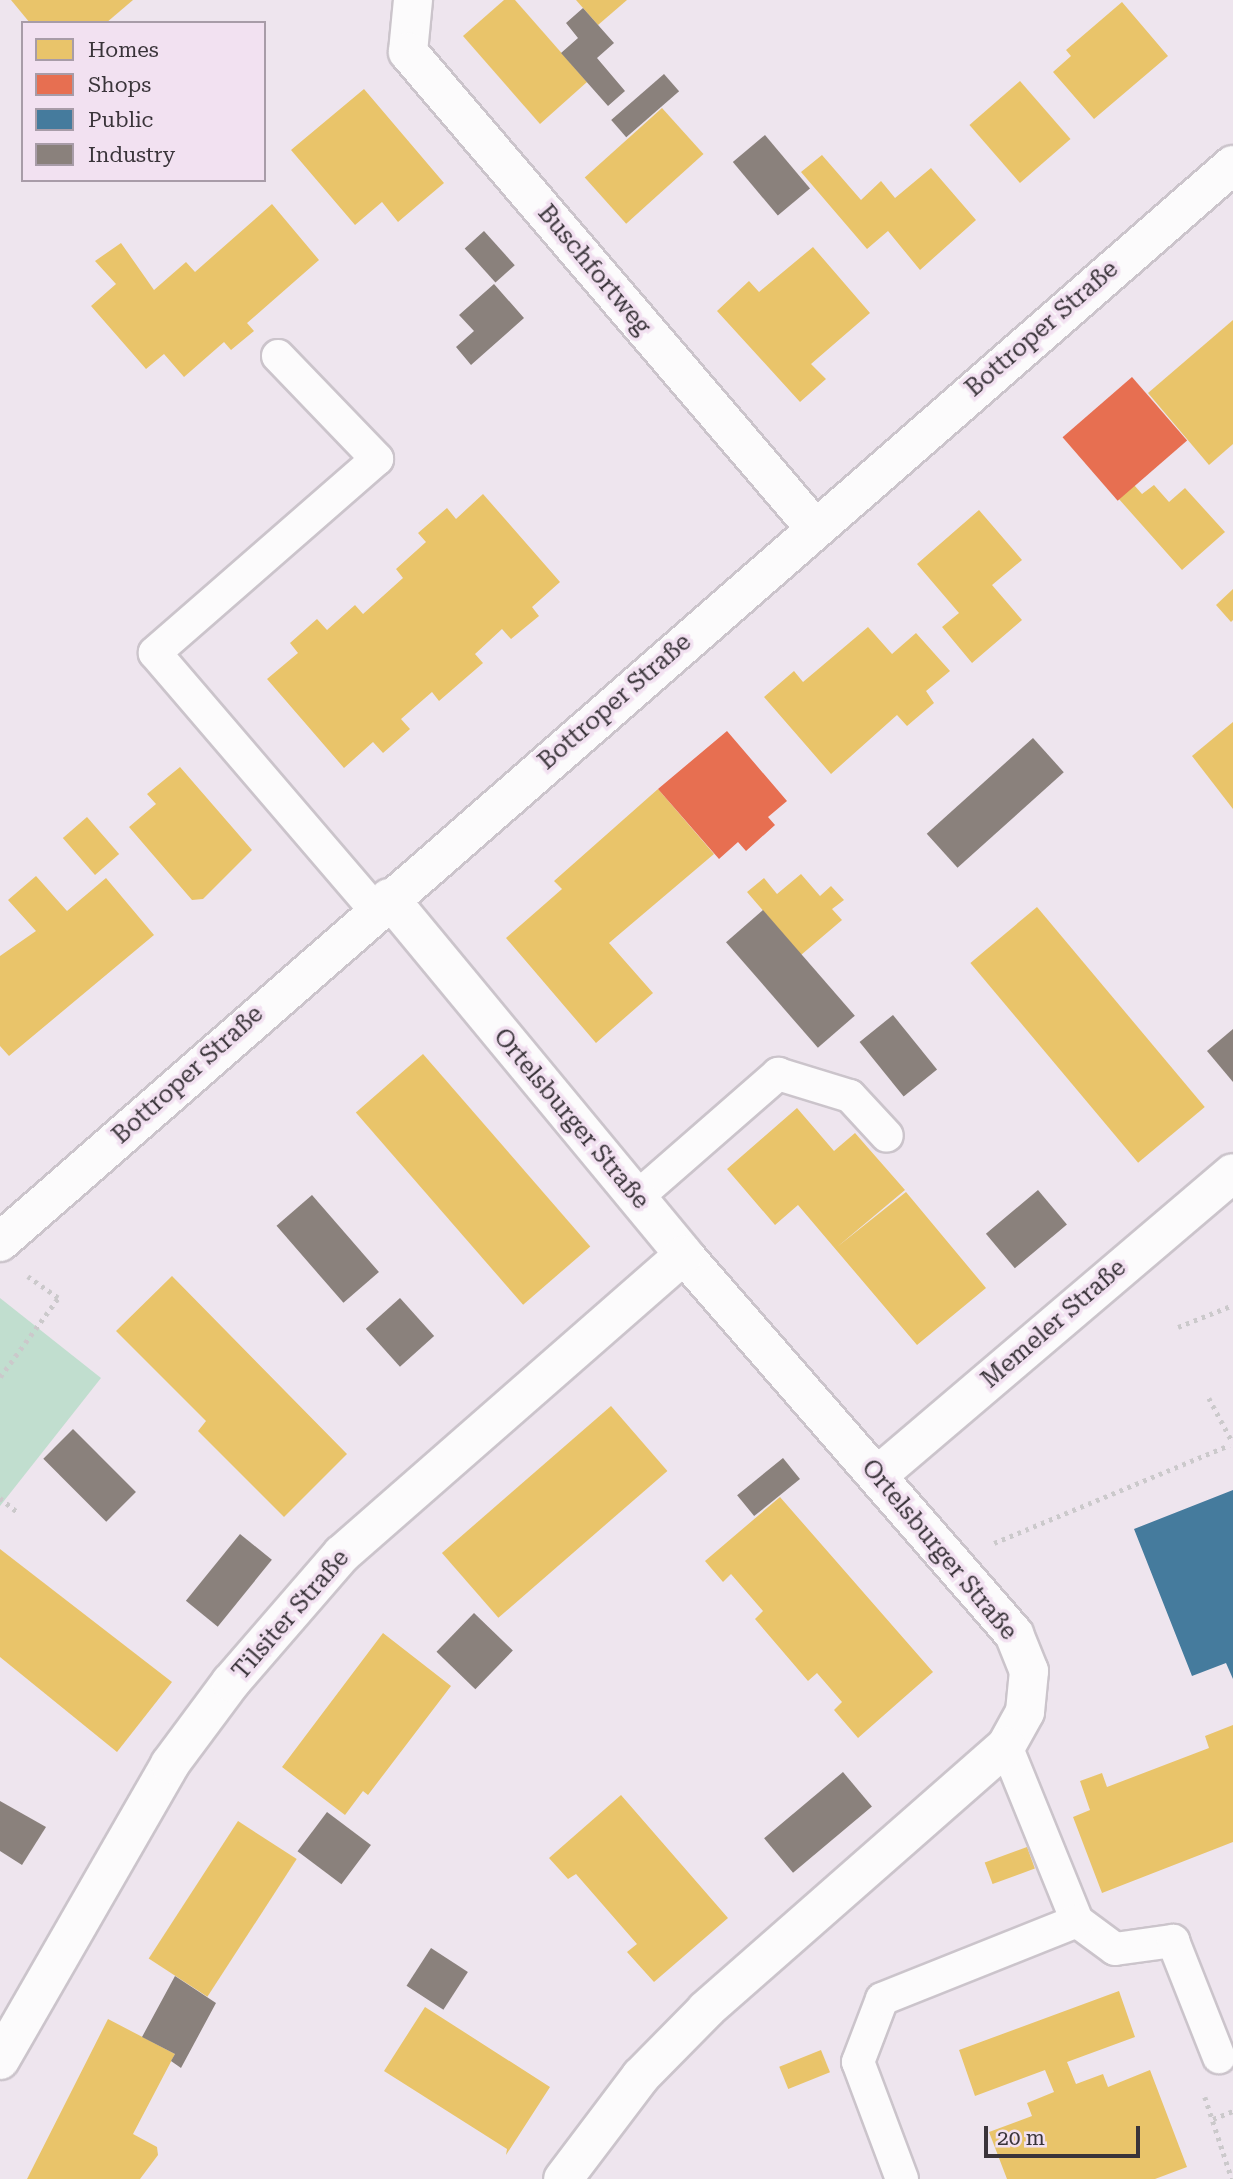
<!DOCTYPE html>
<meta charset="utf-8">
<style>
body{margin:0}
#map{position:relative;width:1233px;height:2179px;overflow:hidden;background:#eee5ee;font-family:"Roboto Serif",serif}
div>[style]{position:absolute}
.green>*{inset:0;background:#c1decf}
.homes>*{inset:0;background:#e9c46a;transform-origin:0 0}
.shops>*{inset:0;background:#e76f51;transform-origin:0 0}
.public>*{inset:0;background:#457b9d}
.industry>*{inset:0;background:#8a817c;transform-origin:0 0}
.path>*{height:4.5px;margin-top:-2.25px;transform-origin:0;background:repeating-linear-gradient(90deg,#cbc9cb 0 3.5px,transparent 0 8.5px)}
.roads{filter:drop-shadow(2px 0 #cbc4cb) drop-shadow(-2px 0 #cbc4cb) drop-shadow(0 2px #cbc4cb) drop-shadow(0 -2px #cbc4cb)}
.service>*{height:32px;margin:-16px;padding:0 16px;transform-origin:16px;border-radius:16px;background:#fcfbfc}
.minor>*{height:38px;margin:-19px;padding:0 19px;transform-origin:19px;border-radius:19px;background:#fcfbfc}
span{translate:-50% -50%;white-space:nowrap;text-align:center;line-height:1.15;-webkit-text-stroke:7px #f2e1f1;paint-order:stroke}
.street-label{font-size:24px;color:#3a343a}
.legend{position:absolute;left:21px;top:21px;width:245px;height:161px;box-sizing:border-box;background:#f2e1f1;border:2px solid #a89ca8;margin:0;padding:9px 12px;list-style:none;font-size:21px;color:#3a343a}
.legend li{display:flex;align-items:center;gap:14px;height:35px}
.legend b{width:35px;border:2px solid #a89ca8}
.scale{position:absolute;left:984px;top:2126px;width:156px;height:32px;box-sizing:border-box;border:4px solid #3a343a;border-top:0;padding-left:9px;font-size:21px;line-height:24px;white-space:nowrap;color:#3a343a;-webkit-text-stroke:5px #f2e1f1;paint-order:stroke}
</style>
<div id="map">
<div class="green">
<div style="clip-path:polygon(0 1298px,101px 1378px,0 1506px)"></div>
</div>
<div class="homes">
<div style="clip-path:polygon(11px 0,133px 0,106px 23px,30px 23px)"></div>
<div style="clip-path:polygon(504px 0,515px 0,587px 82px,540px 124px,463px 36px)"></div>
<div style="clip-path:polygon(576px 0,627px 0,598px 25px)"></div>
<div style="clip-path:polygon(1122px 2px,1168px 56px,1094px 119px,1053px 72px,1071px 56px,1066px 50px)"></div>
<div style="left:1020px;top:81px;width:77px;height:67px;rotate:49deg"></div>
<div style="clip-path:polygon(364px 89px,444px 183px,398px 222px,382px 202px,355px 225px,291px 150px)"></div>
<div style="left:662px;top:108px;width:62px;height:104px;rotate:48deg"></div>
<div style="clip-path:polygon(822px 155px,861px 200px,881px 181px,895px 198px,931px 168px,976px 220px,920px 270px,888px 231px,867px 249px,801px 172px)"></div>
<div style="clip-path:polygon(272px 204px,319px 260px,247px 323px,254px 331px,231px 350px,224px 342px,184px 377px,164px 354px,146px 369px,91px 306px,116px 284px,95px 261px,121px 243px,154px 290px,186px 262px,195px 272px)"></div>
<div style="clip-path:polygon(813px 247px,870px 313px,811px 364px,826px 379px,800px 402px,717px 311px,749px 281px,759px 292px)"></div>
<div style="clip-path:polygon(1233px 320px,1233px 444px,1209px 465px,1148px 393px)"></div>
<div style="clip-path:polygon(1134px 485px,1142px 494px,1154px 485px,1169px 502px,1185px 488px,1225px 532px,1182px 570px,1118px 498px)"></div>
<div style="clip-path:polygon(483px 494px,560px 582px,532px 607px,539px 616px,511px 639px,502px 629px,475px 654px,483px 663px,439px 701px,432px 692px,401px 719px,410px 729px,383px 753px,373px 742px,344px 768px,267px 679px,298px 653px,290px 643px,317px 619px,327px 630px,355px 605px,363px 614px,403px 578px,396px 569px,426px 542px,418px 533px,447px 508px,456px 519px)"></div>
<div style="clip-path:polygon(979px 510px,1022px 560px,992px 585px,1022px 620px,972px 663px,942px 627px,959px 613px,917px 564px)"></div>
<div style="clip-path:polygon(1233px 589px,1233px 620px,1231px 622px,1216px 605px)"></div>
<div style="clip-path:polygon(868px 627px,892px 654px,916px 633px,950px 671px,926px 691px,934px 703px,907px 726px,897px 715px,831px 774px,764px 697px,794px 671px,803px 682px)"></div>
<div style="clip-path:polygon(1233px 722px,1233px 809px,1192px 756px)"></div>
<div style="clip-path:polygon(180px 767px,252px 850px,203px 899px,192px 900px,129px 827px,156px 804px,147px 794px)"></div>
<div style="clip-path:polygon(658px 789px,714px 854px,609px 943px,653px 993px,596px 1043px,506px 938px,562px 889px,554px 881px)"></div>
<div style="left:87px;top:817px;width:49px;height:32px;rotate:49deg"></div>
<div style="clip-path:polygon(801px 874px,820px 896px,831px 886px,844px 900px,832px 909px,842px 920px,801px 955px,747px 892px,764px 878px,777px 894px)"></div>
<div style="clip-path:polygon(36px 876px,67px 911px,106px 878px,154px 935px,9px 1056px,0 1046px,0 956px,36px 931px,8px 900px)"></div>
<div style="left:1037px;top:907px;width:261px;height:87px;rotate:50deg"></div>
<div style="left:423px;top:1054px;width:255px;height:89px;rotate:49deg"></div>
<div style="clip-path:polygon(797px 1108px,834px 1151px,855px 1133px,905px 1190px,837px 1247px,906px 1192px,986px 1288px,917px 1345px,798px 1205px,775px 1225px,727px 1169px)"></div>
<div style="clip-path:polygon(172px 1276px,347px 1454px,284px 1517px,198px 1431px,206px 1421px,116px 1331px)"></div>
<div style="left:611px;top:1406px;width:86px;height:224px;rotate:49deg"></div>
<div style="clip-path:polygon(780px 1497px,933px 1672px,858px 1738px,834px 1710px,842px 1702px,817px 1673px,808px 1681px,755px 1619px,763px 1611px,731px 1574px,723px 1582px,705px 1561px)"></div>
<div style="clip-path:polygon(0 1549px,172px 1682px,117px 1752px,0 1657px)"></div>
<div style="clip-path:polygon(383px 1633px,451px 1686px,368px 1795px,363px 1791px,345px 1815px,282px 1767px)"></div>
<div style="clip-path:polygon(1233px 1725px,1233px 1842px,1102px 1893px,1073px 1817px,1090px 1810px,1080px 1781px,1102px 1773px,1107px 1787px,1209px 1748px,1205px 1736px)"></div>
<div style="clip-path:polygon(621px 1795px,728px 1918px,654px 1982px,627px 1952px,637px 1944px,576px 1874px,568px 1879px,549px 1858px)"></div>
<div style="left:238px;top:1821px;width:70px;height:164px;rotate:33deg"></div>
<div style="left:1027px;top:1847px;width:23px;height:45px;rotate:70deg"></div>
<div style="clip-path:polygon(1119px 1991px,1135px 2037px,1067px 2062px,1076px 2084px,1103px 2074px,1108px 2087px,1150px 2070px,1187px 2167px,1155px 2179px,1007px 2179px,989px 2132px,1032px 2116px,1027px 2103px,1054px 2092px,1045px 2070px,975px 2096px,959px 2050px)"></div>
<div style="clip-path:polygon(425px 2007px,550px 2087px,506px 2155px,507px 2149px,384px 2071px)"></div>
<div style="clip-path:polygon(108px 2019px,175px 2054px,133px 2134px,157px 2147px,158px 2155px,140px 2179px,27px 2179px)"></div>
<div style="left:821px;top:2050px;width:24px;height:45px;rotate:68deg"></div>
</div>
<div class="shops">
<div style="left:1132px;top:377px;width:84px;height:92px;rotate:49deg"></div>
<div style="clip-path:polygon(727px 731px,787px 801px,768px 817px,775px 825px,746px 851px,738px 842px,719px 859px,658px 789px)"></div>
</div>
<div class="public">
<div style="clip-path:polygon(1233px 1490px,1233px 1679px,1226px 1663px,1192px 1676px,1134px 1529px)"></div>
</div>
<div class="industry">
<div style="clip-path:polygon(583px 8px,614px 43px,597px 58px,625px 91px,608px 106px,561px 53px,578px 38px,566px 23px)"></div>
<div style="left:664px;top:74px;width:23px;height:70px;rotate:49deg"></div>
<div style="left:765px;top:135px;width:70px;height:42px;rotate:50deg"></div>
<div style="left:484px;top:231px;width:46px;height:26px;rotate:48deg"></div>
<div style="clip-path:polygon(494px 284px,524px 318px,471px 365px,456px 347px,474px 331px,459px 315px)"></div>
<div style="left:1033px;top:738px;width:46px;height:143px;rotate:48deg"></div>
<div style="left:763px;top:910px;width:140px;height:49px;rotate:49deg"></div>
<div style="left:893px;top:1015px;width:70px;height:43px;rotate:51deg"></div>
<div style="clip-path:polygon(1233px 1029px,1233px 1082px,1207px 1051px)"></div>
<div style="left:1038px;top:1190px;width:45px;height:68px;rotate:50deg"></div>
<div style="left:312px;top:1195px;width:102px;height:47px;rotate:49deg"></div>
<div style="left:400px;top:1298px;width:51px;height:46px;rotate:48deg"></div>
<div style="left:73px;top:1429px;width:89px;height:42px;rotate:45deg"></div>
<div style="left:783px;top:1458px;width:27px;height:59px;rotate:51deg"></div>
<div style="left:240px;top:1534px;width:41px;height:86px;rotate:39deg"></div>
<div style="left:474px;top:1613px;width:54px;height:54px;rotate:44deg"></div>
<div style="left:843px;top:1772px;width:45px;height:103px;rotate:50deg"></div>
<div style="clip-path:polygon(0 1801px,46px 1827px,22px 1865px,0 1851px)"></div>
<div style="left:327px;top:1812px;width:55px;height:49px;rotate:37deg"></div>
<div style="left:431px;top:1948px;width:44px;height:45px;rotate:33deg"></div>
<div style="clip-path:polygon(175px 1976px,216px 2003px,181px 2068px,171px 2061px,175px 2054px,142px 2037px)"></div>
</div>
<div class="path">
<div style="left:1178px;top:1327px;width:59px;rotate:-21.8deg"></div>
<div style="left:0;top:1377px;width:98px;rotate:-53.7deg"></div>
<div style="left:58px;top:1298px;width:37px;rotate:-145deg"></div>
<div style="left:1209px;top:1398px;width:51px;rotate:61.9deg"></div>
<div style="left:0;top:1498px;width:22px;rotate:39deg"></div>
<div style="left:994px;top:1543px;width:255px;rotate:-22.6deg"></div>
<div style="left:1205px;top:2097px;width:86px;rotate:71.8deg"></div>
<div style="left:1213px;top:2119px;width:22px;rotate:-22deg"></div>
</div>
<div class="roads">
<div class="service">
<div style="left:278px;top:356px;width:143px;rotate:46.1deg"></div>
<div style="left:377px;top:459px;width:295px;rotate:138.9deg"></div>
<div style="left:155px;top:653px;width:338px;rotate:49.4deg"></div>
<div style="left:636px;top:1198px;width:189px;rotate:-41.1deg"></div>
<div style="left:778px;top:1074px;width:75px;rotate:17deg"></div>
<div style="left:850px;top:1096px;width:54px;rotate:47.2deg"></div>
<div style="left:1006px;top:1746px;width:189px;rotate:67.9deg"></div>
<div style="left:1077px;top:1921px;width:47px;rotate:36.4deg"></div>
<div style="left:1115px;top:1949px;width:59px;rotate:-7.9deg"></div>
<div style="left:1173px;top:1941px;width:125px;rotate:68.4deg"></div>
<div style="left:902px;top:2179px;width:125px;rotate:-110.6deg"></div>
<div style="left:858px;top:2062px;width:67px;rotate:-69.1deg"></div>
<div style="left:882px;top:1999px;width:210px;rotate:-21.8deg"></div>
</div>
<div class="minor">
<div style="left:413px;top:0;width:52px;rotate:95.5deg"></div>
<div style="left:408px;top:52px;width:625px;rotate:49.48deg"></div>
<div style="left:389px;top:898px;width:463px;rotate:50.4deg"></div>
<div style="left:684px;top:1255px;width:503px;rotate:48.95deg"></div>
<div style="left:1014px;top:1634px;width:40px;rotate:68deg"></div>
<div style="left:1029px;top:1671px;width:41px;rotate:95.6deg"></div>
<div style="left:1025px;top:1712px;width:39px;rotate:119deg"></div>
<div style="left:1006px;top:1746px;width:400px;rotate:138.7deg"></div>
<div style="left:706px;top:2010px;width:93px;rotate:134.6deg"></div>
<div style="left:641px;top:2076px;width:129px;rotate:127.1deg"></div>
<div style="left:0;top:1242px;width:1637px;rotate:-41.14deg"></div>
<div style="left:877px;top:1476px;width:467px;rotate:-40.4deg"></div>
<div style="left:0;top:2060px;width:341px;rotate:-60.1deg"></div>
<div style="left:170px;top:1764px;width:102px;rotate:-53.4deg"></div>
<div style="left:231px;top:1682px;width:169px;rotate:-49.1deg"></div>
<div style="left:342px;top:1554px;width:454px;rotate:-41.2deg"></div>
</div>
</div>
<div class="street-label">
<span style="left:594px;top:270px;rotate:50deg">Buschfortweg</span>
<span style="left:1042px;top:329px;rotate:-41deg">Bottroper Straße</span>
<span style="left:615px;top:702px;rotate:-41deg">Bottroper Straße</span>
<span style="left:188px;top:1075px;rotate:-42deg">Bottroper Straße</span>
<span style="left:571px;top:1119px;rotate:50deg">Ortelsburger Straße</span>
<span style="left:1054px;top:1324px;rotate:-41deg">Memeler Straße</span>
<span style="left:939px;top:1550px;rotate:50deg">Ortelsburger Straße</span>
<span style="left:291px;top:1615px;rotate:-49deg">Tilsiter Straße</span>
</div>
<ul class="legend">
<li><b style="height:19px;background:#e9c46a"></b>Homes</li>
<li><b style="height:19px;background:#e76f51"></b>Shops</li>
<li><b style="height:19px;background:#457b9d"></b>Public</li>
<li><b style="height:19px;background:#8a817c"></b>Industry</li>
</ul>
<div class="scale">20 m</div>
</div>
